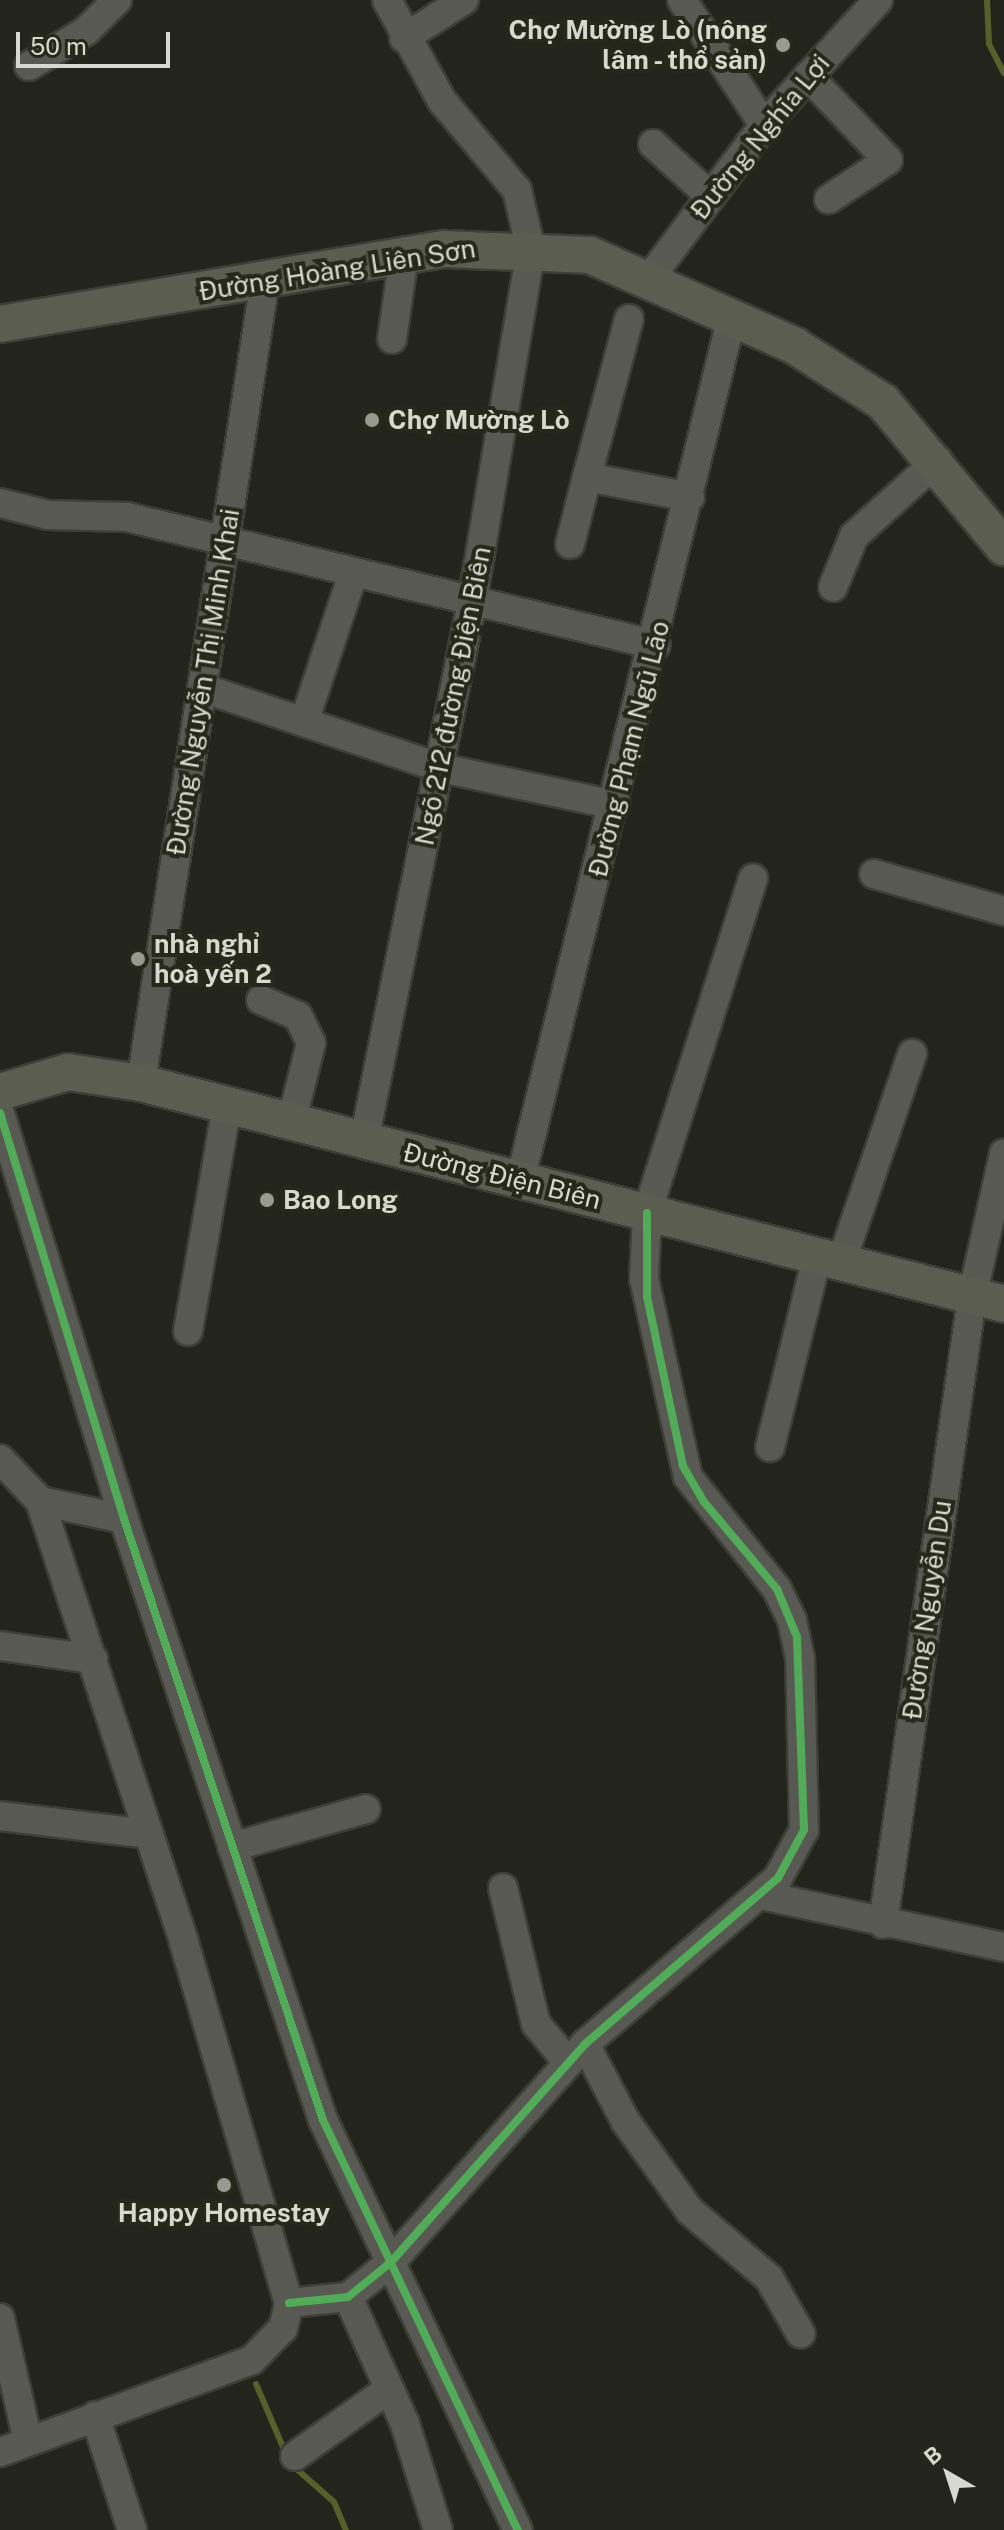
<!DOCTYPE html>
<meta charset="utf-8">
<style>
body{margin:0}
#map{position:relative;width:1004px;height:2530px;overflow:hidden;background:#23241c;font-family:"Public Sans",sans-serif}
div>[style]{position:absolute}
.stream>*{height:6px;margin:-3px;padding:0 3px;transform-origin:3px;border-radius:3px;background:#585f2a}
.roads{filter:drop-shadow(2px 0 #3d3e37) drop-shadow(-2px 0 #3d3e37) drop-shadow(0 2px #3d3e37) drop-shadow(0 -2px #3d3e37)}
.minor>*{height:28px;margin:-14px;padding:0 14px;transform-origin:14px;border-radius:14px;background:#585953}
.major>*{height:36px;margin:-18px;padding:0 18px;transform-origin:18px;border-radius:18px;background:#5b5d50}
.cycleway>*{height:8px;margin:-4px;padding:0 4px;transform-origin:4px;border-radius:4px;background:#51ab58}
.dots>*{width:22px;height:22px;translate:-50% -50%;box-sizing:border-box;border:4px solid #262819;border-radius:50%}
span{translate:-50% -50%;white-space:nowrap;text-align:center;line-height:1.15;-webkit-text-stroke:8px #262819;paint-order:stroke}
.poi-label{font-size:26px;color:#d7d9d0;font-weight:700}
.right{translate:-100% -50%;text-align:right}
.left{translate:0 -50%;text-align:left}
.street-label{font-size:26px;color:#d7d9d0}
.north{position:absolute;left:908px;top:2434px;width:80px;height:80px;-webkit-text-stroke:6px #262819;paint-order:stroke;rotate:321deg;font-size:22px;font-weight:700;line-height:32px;text-align:center;color:#d7d9d0}
.north::after{content:'';display:block;margin:auto;width:28px;height:36px;background:#d7d9d0;clip-path:polygon(50% 0,100% 100%,50% 72%,0 100%)}
.scale{position:absolute;left:16px;top:32px;width:154px;height:36px;box-sizing:border-box;border:4px solid #d7d9d0;border-top:0;padding-left:10px;font-size:24px;line-height:28px;white-space:nowrap;color:#d7d9d0;-webkit-text-stroke:6px #262819;paint-order:stroke}
</style>
<div id="map">
<div class="stream">
<div style="left:987px;top:0;width:44px;rotate:87.4deg"></div>
<div style="left:989px;top:44px;width:33px;rotate:63deg"></div>
<div style="left:256px;top:2384px;width:76px;rotate:66.8deg"></div>
<div style="left:291px;top:2464px;width:57px;rotate:41.5deg"></div>
<div style="left:334px;top:2502px;width:30px;rotate:67deg"></div>
</div>
<div class="roads">
<div class="minor">
<div style="left:682px;top:0;width:149px;rotate:56.7deg"></div>
<div style="left:404px;top:38px;width:71px;rotate:-32.3deg"></div>
<div style="left:29px;top:66px;width:67px;rotate:-31.6deg"></div>
<div style="left:86px;top:31px;width:44px;rotate:-45deg"></div>
<div style="left:808px;top:76px;width:116px;rotate:46.4deg"></div>
<div style="left:888px;top:160px;width:71px;rotate:146.5deg"></div>
<div style="left:653px;top:144px;width:76px;rotate:42.3deg"></div>
<div style="left:649px;top:279px;width:192px;rotate:-53.2deg"></div>
<div style="left:764px;top:125px;width:169px;rotate:-47.6deg"></div>
<div style="left:629px;top:319px;width:163px;rotate:104.9deg"></div>
<div style="left:587px;top:477px;width:105px;rotate:11deg"></div>
<div style="left:392px;top:339px;width:84px;rotate:-81.8deg"></div>
<div style="left:0;top:503px;width:49px;rotate:14deg"></div>
<div style="left:48px;top:515px;width:79px;rotate:1.5deg"></div>
<div style="left:127px;top:517px;width:544px;rotate:13.6deg"></div>
<div style="left:570px;top:544px;width:69px;rotate:-75.8deg"></div>
<div style="left:833px;top:587px;width:55px;rotate:-67.6deg"></div>
<div style="left:854px;top:536px;width:113px;rotate:-42.1deg"></div>
<div style="left:202px;top:688px;width:252px;rotate:18.5deg"></div>
<div style="left:441px;top:768px;width:178px;rotate:12deg"></div>
<div style="left:304px;top:722px;width:156px;rotate:-71.7deg"></div>
<div style="left:874px;top:874px;width:135px;rotate:15.9deg"></div>
<div style="left:261px;top:1000px;width:40px;rotate:23.4deg"></div>
<div style="left:298px;top:1016px;width:30px;rotate:64deg"></div>
<div style="left:311px;top:1043px;width:82px;rotate:104deg"></div>
<div style="left:141px;top:1083px;width:813px;rotate:-81.22deg"></div>
<div style="left:0;top:1113px;width:425px;rotate:73deg"></div>
<div style="left:124px;top:1519px;width:633px;rotate:71.68deg"></div>
<div style="left:323px;top:2120px;width:454px;rotate:64.6deg"></div>
<div style="left:364px;top:1141px;width:550px;rotate:-78.67deg"></div>
<div style="left:472px;top:602px;width:357px;rotate:-80.5deg"></div>
<div style="left:531px;top:250px;width:62px;rotate:-103.1deg"></div>
<div style="left:517px;top:190px;width:116px;rotate:-130.1deg"></div>
<div style="left:442px;top:101px;width:115px;rotate:-118.6deg"></div>
<div style="left:520px;top:1181px;width:891px;rotate:-76.23deg"></div>
<div style="left:841px;top:1263px;width:221px;rotate:-71.2deg"></div>
<div style="left:188px;top:1331px;width:229px;rotate:-80.2deg"></div>
<div style="left:770px;top:1447px;width:196px;rotate:-76.1deg"></div>
<div style="left:0;top:1459px;width:58px;rotate:46.4deg"></div>
<div style="left:40px;top:1501px;width:461px;rotate:71.9deg"></div>
<div style="left:183px;top:1939px;width:379px;rotate:73.8deg"></div>
<div style="left:289px;top:2303px;width:26px;rotate:103deg"></div>
<div style="left:283px;top:2328px;width:45px;rotate:134.1deg"></div>
<div style="left:252px;top:2360px;width:268px;rotate:159.9deg"></div>
<div style="left:40px;top:1501px;width:86px;rotate:12.1deg"></div>
<div style="left:0;top:1646px;width:94px;rotate:8deg"></div>
<div style="left:0;top:1816px;width:149px;rotate:6.9deg"></div>
<div style="left:232px;top:1847px;width:139px;rotate:-15.8deg"></div>
<div style="left:503px;top:1888px;width:140px;rotate:76.4deg"></div>
<div style="left:536px;top:2024px;width:50px;rotate:49.9deg"></div>
<div style="left:761px;top:1895px;width:249px;rotate:12.1deg"></div>
<div style="left:883px;top:1924px;width:633px;rotate:-81.92deg"></div>
<div style="left:972px;top:1297px;width:147px;rotate:-77.4deg"></div>
<div style="left:585px;top:2044px;width:88px;rotate:62.3deg"></div>
<div style="left:626px;top:2122px;width:110px;rotate:54.3deg"></div>
<div style="left:690px;top:2211px;width:104px;rotate:40.3deg"></div>
<div style="left:769px;top:2278px;width:64px;rotate:60.3deg"></div>
<div style="left:348px;top:2297px;width:139px;rotate:65.8deg"></div>
<div style="left:405px;top:2424px;width:111px;rotate:72.7deg"></div>
<div style="left:289px;top:2303px;width:59px;rotate:-5.8deg"></div>
<div style="left:348px;top:2297px;width:55px;rotate:-39.1deg"></div>
<div style="left:391px;top:2262px;width:292px;rotate:-48.3deg"></div>
<div style="left:585px;top:2044px;width:255px;rotate:-40.7deg"></div>
<div style="left:778px;top:1878px;width:55px;rotate:-61.6deg"></div>
<div style="left:804px;top:1830px;width:172px;rotate:-91.3deg"></div>
<div style="left:800px;top:1658px;width:39px;rotate:-102deg"></div>
<div style="left:792px;top:1620px;width:34px;rotate:-116deg"></div>
<div style="left:777px;top:1589px;width:143px;rotate:-128.5deg"></div>
<div style="left:688px;top:1477px;width:203px;rotate:-102.5deg"></div>
<div style="left:644px;top:1279px;width:66px;rotate:-87.4deg"></div>
<div style="left:647px;top:1213px;width:351px;rotate:-72.4deg"></div>
<div style="left:0;top:2318px;width:126px;rotate:77.2deg"></div>
<div style="left:95px;top:2416px;width:120px;rotate:72deg"></div>
<div style="left:295px;top:2456px;width:115px;rotate:-35.5deg"></div>
</div>
<div class="major">
<div style="left:0;top:324px;width:451px;rotate:-9.6deg"></div>
<div style="left:445px;top:249px;width:145px;rotate:2.4deg"></div>
<div style="left:590px;top:255px;width:224px;rotate:23.9deg"></div>
<div style="left:795px;top:346px;width:104px;rotate:32.5deg"></div>
<div style="left:883px;top:402px;width:189px;rotate:50.2deg"></div>
<div style="left:0;top:1092px;width:71px;rotate:-16.4deg"></div>
<div style="left:68px;top:1072px;width:74px;rotate:8.6deg"></div>
<div style="left:141px;top:1083px;width:891px;rotate:14.36deg"></div>
</div>
</div>
<div class="cycleway">
<div style="left:0;top:1113px;width:425px;rotate:73deg"></div>
<div style="left:124px;top:1519px;width:633px;rotate:71.68deg"></div>
<div style="left:323px;top:2120px;width:454px;rotate:64.6deg"></div>
<div style="left:289px;top:2303px;width:59px;rotate:-5.8deg"></div>
<div style="left:348px;top:2297px;width:55px;rotate:-39.1deg"></div>
<div style="left:391px;top:2262px;width:292px;rotate:-48.3deg"></div>
<div style="left:585px;top:2044px;width:255px;rotate:-40.7deg"></div>
<div style="left:778px;top:1878px;width:55px;rotate:-61.6deg"></div>
<div style="left:804px;top:1830px;width:193px;rotate:-92.1deg"></div>
<div style="left:797px;top:1637px;width:52px;rotate:-112.6deg"></div>
<div style="left:777px;top:1589px;width:114px;rotate:-130deg"></div>
<div style="left:704px;top:1502px;width:42px;rotate:-120.3deg"></div>
<div style="left:683px;top:1466px;width:173px;rotate:-102deg"></div>
<div style="left:647px;top:1297px;width:84px;rotate:-90deg"></div>
</div>
<div class="dots">
<div style="left:783px;top:45px;background:#989a91"></div>
<div style="left:372px;top:420px;background:#989a91"></div>
<div style="left:138px;top:959px;background:#989a91"></div>
<div style="left:267px;top:1200px;background:#989a91"></div>
<div style="left:224px;top:2185px;background:#989a91"></div>
</div>
<div class="poi-label">
<span class="right" style="left:767px;top:45px">Chợ Mường Lò (nông<br>lâm - thổ sản)</span>
<span class="left" style="left:388px;top:420px">Chợ Mường Lò</span>
<span class="left" style="left:154px;top:959px">nhà nghỉ<br>hoà yến 2</span>
<span class="left" style="left:283px;top:1200px">Bao Long</span>
<span style="left:224px;top:2213px">Happy Homestay</span>
</div>
<div class="street-label">
<span style="left:760px;top:137px;rotate:-51deg">Đường Nghĩa Lợi</span>
<span style="left:337px;top:270px;rotate:-9deg">Đường Hoàng Liên Sơn</span>
<span style="left:203px;top:682px;rotate:-81deg">Đường Nguyễn Thị Minh Khai</span>
<span style="left:453px;top:696px;rotate:-79deg">Ngõ 212 đường Điện Biên</span>
<span style="left:629px;top:749px;rotate:-76deg">Đường Phạm Ngũ Lão</span>
<span style="left:502px;top:1176px;rotate:14deg">Đường Điện Biên</span>
<span style="left:927px;top:1610px;rotate:-82deg">Đường Nguyễn Du</span>
</div>
<div class="north">B</div>
<div class="scale">50 m</div>
</div>
